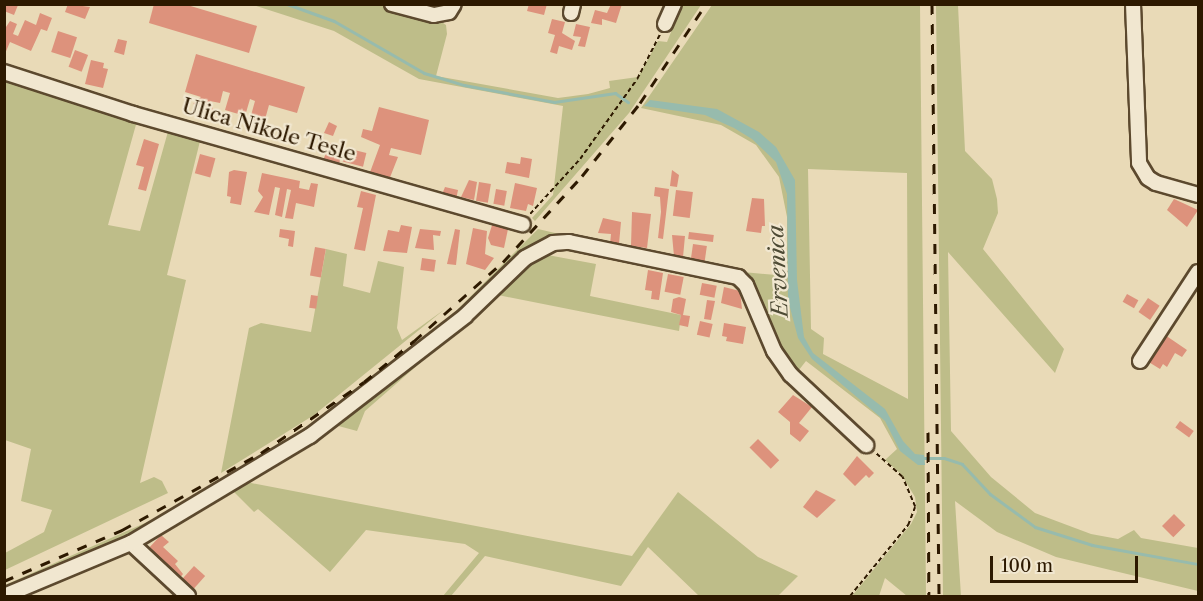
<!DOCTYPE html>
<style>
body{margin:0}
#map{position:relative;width:1203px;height:601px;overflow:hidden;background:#e9dab7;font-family:"Libre Caslon Text",serif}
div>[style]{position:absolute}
.green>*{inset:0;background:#bebd89}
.water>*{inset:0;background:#97bbad}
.stream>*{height:3px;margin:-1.5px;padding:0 1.5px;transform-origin:1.5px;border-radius:1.5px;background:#97bbad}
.building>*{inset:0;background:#dd927c;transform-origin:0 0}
.path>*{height:1.5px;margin-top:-0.75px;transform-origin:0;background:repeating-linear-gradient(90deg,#2d1900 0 4.5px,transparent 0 7.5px)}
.roads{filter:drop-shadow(2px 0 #5c492e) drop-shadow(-2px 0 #5c492e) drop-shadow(0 2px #5c492e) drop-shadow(0 -2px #5c492e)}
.minor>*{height:14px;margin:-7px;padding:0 7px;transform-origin:7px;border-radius:7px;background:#f1e7d0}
.rail>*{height:3px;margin-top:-1.5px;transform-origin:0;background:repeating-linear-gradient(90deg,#2d1900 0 10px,transparent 0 20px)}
span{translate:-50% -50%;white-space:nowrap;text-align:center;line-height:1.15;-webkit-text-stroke:4.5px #f1e7d0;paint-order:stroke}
.street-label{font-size:21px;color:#2d1900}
.water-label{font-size:22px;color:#4d4a34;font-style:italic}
.frame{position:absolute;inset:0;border:6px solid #2d1900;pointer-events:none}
.scale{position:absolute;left:990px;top:556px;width:148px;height:27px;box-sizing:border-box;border:3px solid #2d1900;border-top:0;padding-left:8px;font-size:18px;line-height:21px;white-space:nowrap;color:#2d1900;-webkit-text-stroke:4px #f1e7d0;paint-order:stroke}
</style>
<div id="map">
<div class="green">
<div style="clip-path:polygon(253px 5px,380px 5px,440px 21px,446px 25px,447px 34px,436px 76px,558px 98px,588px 94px,610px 88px,609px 81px,638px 77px,658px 41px,667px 42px,682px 5px,701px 5px,629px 113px,535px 221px,532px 218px,553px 195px,563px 106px,419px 79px,334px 31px)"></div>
<div style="clip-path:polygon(evenodd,712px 5px,920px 5px,926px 596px,907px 596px,885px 578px,879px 596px,852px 596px,911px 524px,917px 512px,915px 497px,901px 474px,885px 460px,897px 449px,880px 418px,806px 361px,795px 375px,732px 271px,787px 276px,787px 217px,779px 177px,756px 145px,721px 125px,641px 108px,712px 5px,808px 169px,907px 173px,908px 399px,823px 354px,824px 338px,811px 329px,808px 169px)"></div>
<div style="clip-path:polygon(936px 5px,958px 5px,965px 151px,992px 179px,997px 199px,998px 213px,983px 249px,1064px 349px,1055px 373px,948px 252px,951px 431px,991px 477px,1035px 513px,1091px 534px,1118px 539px,1134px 530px,1141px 538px,1198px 548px,1198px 591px,1056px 557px,997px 532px,955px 501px,961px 596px,943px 596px)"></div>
<div style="clip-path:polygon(4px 79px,137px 121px,108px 225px,140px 231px,169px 128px,201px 137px,167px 275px,186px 280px,140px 483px,154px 477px,162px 481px,168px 493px,5px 570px,5px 553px,44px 532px,52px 510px,21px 501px,31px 449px,5px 440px)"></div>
<div style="clip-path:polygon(538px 229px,572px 237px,558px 240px,333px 416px,144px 530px,5px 590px,5px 585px,163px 515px,309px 427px,363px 388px,456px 311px)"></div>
<div style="clip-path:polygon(326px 249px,347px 254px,343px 286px,370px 293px,378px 261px,404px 267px,397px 328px,402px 340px,445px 309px,314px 415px,221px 473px,249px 328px,261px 323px,311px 332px)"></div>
<div style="clip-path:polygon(542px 254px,596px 264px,590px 296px,681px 315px,679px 331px,498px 295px,365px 411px,357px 431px,331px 424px)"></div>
<div style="clip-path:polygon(241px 481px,632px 556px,678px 492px,758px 557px,798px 576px,778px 596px,699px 596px,648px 547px,621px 586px,485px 556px,451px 596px,443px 596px,479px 553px,465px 544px,366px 530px,330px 572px,258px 509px,254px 512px,231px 489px)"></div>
</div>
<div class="water">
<div style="clip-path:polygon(650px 100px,717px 109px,759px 132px,776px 147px,795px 180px,797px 280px,804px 337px,813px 353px,885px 409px,903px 441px,915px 454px,924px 455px,925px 465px,918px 465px,900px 451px,885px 421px,812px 359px,798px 338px,788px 300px,787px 194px,776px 162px,752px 139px,734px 128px,705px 115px,644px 106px)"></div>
</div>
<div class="stream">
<div style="left:287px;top:4px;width:50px;rotate:19.9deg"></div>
<div style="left:334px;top:21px;width:104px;rotate:30deg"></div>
<div style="left:424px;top:73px;width:42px;rotate:16.7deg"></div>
<div style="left:464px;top:85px;width:92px;rotate:10.7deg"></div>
<div style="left:554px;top:102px;width:62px;rotate:-8.4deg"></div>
<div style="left:615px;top:93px;width:16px;rotate:35deg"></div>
<div style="left:920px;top:458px;width:24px"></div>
<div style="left:944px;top:458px;width:19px;rotate:18deg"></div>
<div style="left:962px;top:464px;width:41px;rotate:47deg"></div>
<div style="left:990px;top:494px;width:56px;rotate:36.3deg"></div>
<div style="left:1035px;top:527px;width:60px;rotate:17.5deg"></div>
<div style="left:1092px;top:545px;width:108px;rotate:10.2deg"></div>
</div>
<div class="building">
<div style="clip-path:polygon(7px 4px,18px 5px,14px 15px,4px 11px)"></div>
<div style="clip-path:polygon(68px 4px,90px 7px,85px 19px,65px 12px)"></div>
<div style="clip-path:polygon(154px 4px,184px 4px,257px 26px,249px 53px,149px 23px)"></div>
<div style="clip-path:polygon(529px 4px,547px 4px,544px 15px,527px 11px)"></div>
<div style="clip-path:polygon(611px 4px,622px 4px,616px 23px,602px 19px,602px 25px,591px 23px,595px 10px,607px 13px)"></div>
<div style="clip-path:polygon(40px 13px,52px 18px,47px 31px,41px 29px,31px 51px,10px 42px,4px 56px,4px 30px,10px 21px,17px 24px,13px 34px,18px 36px,25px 20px,36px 25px)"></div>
<div style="clip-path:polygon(552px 19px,565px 22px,562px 33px,575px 41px,572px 50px,559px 46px,557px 54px,550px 52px,555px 35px,548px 33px)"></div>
<div style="clip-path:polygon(576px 24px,590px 27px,585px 47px,578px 46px,581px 37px,573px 36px)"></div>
<div style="left:58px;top:31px;width:20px;height:22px;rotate:18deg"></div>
<div style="clip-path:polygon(118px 39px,127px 41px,124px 55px,114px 52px)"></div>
<div style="left:75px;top:50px;width:14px;height:18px;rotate:21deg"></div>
<div style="clip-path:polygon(196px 54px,305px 87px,297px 113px,269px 105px,264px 123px,250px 119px,255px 101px,250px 99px,245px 116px,225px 110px,230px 93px,223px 91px,220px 103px,210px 101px,213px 110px,193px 104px,201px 97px,185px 92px)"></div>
<div style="clip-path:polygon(91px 60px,104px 63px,103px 68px,108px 69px,103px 88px,85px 84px)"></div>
<div style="clip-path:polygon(379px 107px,429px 120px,421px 155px,391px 148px,389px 155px,398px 157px,389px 180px,369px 175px,380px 145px,361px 137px,363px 129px,372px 131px)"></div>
<div style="clip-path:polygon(329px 122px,337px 126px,333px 136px,324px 133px)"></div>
<div style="clip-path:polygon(144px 139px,159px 144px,146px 191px,138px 189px,144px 167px,136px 165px)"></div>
<div style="clip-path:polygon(330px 143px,342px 145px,339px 166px,322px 163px)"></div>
<div style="left:346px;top:148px;width:21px;height:14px;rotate:14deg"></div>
<div style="left:200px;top:154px;width:16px;height:20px;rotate:15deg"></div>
<div style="clip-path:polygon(521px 157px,532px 159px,529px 178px,505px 173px,507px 162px,520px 164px)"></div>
<div style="clip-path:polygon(234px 170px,247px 172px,241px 205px,230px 203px,231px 197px,227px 196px,229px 172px)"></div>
<div style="clip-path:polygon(672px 170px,679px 175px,677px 187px,670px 186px)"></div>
<div style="clip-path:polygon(262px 173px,300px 181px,299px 188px,309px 190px,311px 183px,318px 184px,314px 207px,296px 203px,293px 219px,285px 218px,291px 190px,287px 189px,282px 217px,275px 215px,280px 188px,275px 187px,269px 215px,254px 212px,263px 197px,258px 191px)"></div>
<div style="clip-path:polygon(469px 180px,477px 182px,474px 200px,461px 197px)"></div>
<div style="left:479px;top:182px;width:12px;height:19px;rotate:9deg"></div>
<div style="clip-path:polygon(515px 183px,537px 188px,533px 206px,528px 204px,526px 211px,510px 208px)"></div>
<div style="clip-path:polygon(445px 187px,458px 190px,456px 200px,441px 197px)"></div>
<div style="clip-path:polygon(655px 187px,669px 189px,663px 239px,658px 238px,661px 212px,660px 197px,654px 196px)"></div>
<div style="left:496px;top:189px;width:11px;height:15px;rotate:10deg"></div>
<div style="left:676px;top:190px;width:17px;height:26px;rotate:7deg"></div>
<div style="clip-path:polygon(361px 191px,376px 195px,365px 251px,354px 249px,363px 208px,357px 207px)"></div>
<div style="clip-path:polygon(752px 198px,764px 199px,765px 226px,762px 226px,761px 233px,746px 231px)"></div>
<div style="clip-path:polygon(1174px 199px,1198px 210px,1187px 227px,1167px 210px)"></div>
<div style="clip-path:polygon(632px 212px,651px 214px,647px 248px,631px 246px)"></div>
<div style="clip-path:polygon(603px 218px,621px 222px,619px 244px,610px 244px,611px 234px,598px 233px)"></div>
<div style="clip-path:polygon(493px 222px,508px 229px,504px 248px,491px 245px,488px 238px)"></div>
<div style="clip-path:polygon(401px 225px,412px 227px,407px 253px,383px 251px,388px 230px,399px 232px)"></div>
<div style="clip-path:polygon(473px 228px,487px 231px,485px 254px,494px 258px,485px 270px,466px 264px)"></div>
<div style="clip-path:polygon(280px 229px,295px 231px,293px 247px,288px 246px,289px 239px,279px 237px)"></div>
<div style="clip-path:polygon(420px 229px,441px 231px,440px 236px,433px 235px,434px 250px,415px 248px)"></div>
<div style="clip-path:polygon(455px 229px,460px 230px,456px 265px,447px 264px)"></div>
<div style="left:689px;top:232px;width:25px;height:7px;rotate:7deg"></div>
<div style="clip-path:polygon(672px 235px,685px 236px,683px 257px,674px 256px)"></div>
<div style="left:693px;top:244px;width:14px;height:16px;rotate:8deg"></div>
<div style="left:315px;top:247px;width:11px;height:29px;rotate:10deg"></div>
<div style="left:422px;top:258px;width:14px;height:12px;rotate:8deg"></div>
<div style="clip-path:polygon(648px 270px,663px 273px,659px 300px,651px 299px,652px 291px,645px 290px)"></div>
<div style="left:668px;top:274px;width:16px;height:18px;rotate:11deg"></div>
<div style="left:702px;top:283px;width:15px;height:12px;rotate:11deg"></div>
<div style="clip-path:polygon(724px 287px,740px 291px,742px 309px,721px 303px)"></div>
<div style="left:1127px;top:294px;width:13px;height:9px;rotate:29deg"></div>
<div style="left:311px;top:295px;width:7px;height:13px;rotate:8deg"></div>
<div style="clip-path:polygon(679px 297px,686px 299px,683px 315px,690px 316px,688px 327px,679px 325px,681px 315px,671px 312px,673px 299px)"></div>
<div style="left:1148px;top:298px;width:14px;height:17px;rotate:34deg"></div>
<div style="clip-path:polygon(707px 300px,715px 301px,711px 320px,704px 319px)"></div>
<div style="left:700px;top:321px;width:13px;height:14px;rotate:13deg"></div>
<div style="clip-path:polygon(724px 323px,746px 327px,743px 344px,726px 341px,727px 337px,722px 336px)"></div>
<div style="clip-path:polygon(1165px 335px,1187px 350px,1182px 357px,1175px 353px,1167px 367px,1163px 364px,1160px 369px,1147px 361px)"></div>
<div style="clip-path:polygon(793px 395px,812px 407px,799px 423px,809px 431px,800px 442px,790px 434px,790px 422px,778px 412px)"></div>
<div style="left:1180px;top:421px;width:17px;height:8px;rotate:36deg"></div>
<div style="left:758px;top:439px;width:30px;height:12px;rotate:45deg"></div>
<div style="clip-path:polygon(857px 456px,874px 473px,869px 478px,866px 475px,855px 486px,843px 474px)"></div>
<div style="clip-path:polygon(816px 490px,836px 500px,817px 518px,803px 507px)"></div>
<div style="left:1174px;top:514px;width:16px;height:17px;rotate:45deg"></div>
<div style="clip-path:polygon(161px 535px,169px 542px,163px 547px,178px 561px,175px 564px,183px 574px,179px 579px,147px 550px)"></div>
<div style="left:194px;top:566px;width:15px;height:21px;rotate:42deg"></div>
</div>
<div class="path">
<div style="left:530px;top:214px;width:74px;rotate:-47.7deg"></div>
<div style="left:580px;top:159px;width:98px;rotate:-54.5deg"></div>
<div style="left:637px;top:79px;width:51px;rotate:-62.9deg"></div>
<div style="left:850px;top:596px;width:92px;rotate:-50.8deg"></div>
<div style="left:908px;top:525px;width:19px;rotate:-69deg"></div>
<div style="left:915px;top:507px;width:33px;rotate:-113deg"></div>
<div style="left:902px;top:477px;width:38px;rotate:-138deg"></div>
</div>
<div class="roads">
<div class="minor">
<div style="left:392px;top:4px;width:43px;rotate:14.7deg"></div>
<div style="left:434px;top:15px;width:15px;rotate:-11deg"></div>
<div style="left:449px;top:12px;width:9px;rotate:-58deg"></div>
<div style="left:1133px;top:4px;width:159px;rotate:87.8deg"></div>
<div style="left:1139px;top:163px;width:17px;rotate:59deg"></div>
<div style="left:1148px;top:178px;width:9px;rotate:32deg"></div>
<div style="left:1156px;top:183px;width:44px;rotate:15.9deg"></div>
<div style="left:571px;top:13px;width:9px;rotate:-77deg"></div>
<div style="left:665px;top:24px;width:22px;rotate:-66deg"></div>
<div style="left:4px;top:72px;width:136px;rotate:18deg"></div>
<div style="left:133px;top:114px;width:405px;rotate:15.8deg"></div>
<div style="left:1140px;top:361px;width:106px;rotate:-56.9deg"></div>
<div style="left:131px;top:543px;width:78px;rotate:42.9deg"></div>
<div style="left:4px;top:596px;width:138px;rotate:-22.7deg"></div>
<div style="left:131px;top:543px;width:209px;rotate:-30.9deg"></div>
<div style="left:310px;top:436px;width:196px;rotate:-37.7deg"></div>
<div style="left:465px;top:316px;width:83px;rotate:-44deg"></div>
<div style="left:525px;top:258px;width:32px;rotate:-28deg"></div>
<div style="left:553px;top:243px;width:16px;rotate:-4deg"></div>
<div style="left:569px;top:242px;width:173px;rotate:11.7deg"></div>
<div style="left:738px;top:277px;width:11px;rotate:45deg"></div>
<div style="left:746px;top:285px;width:72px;rotate:67deg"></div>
<div style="left:774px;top:351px;width:29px;rotate:55deg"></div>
<div style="left:791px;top:375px;width:103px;rotate:43deg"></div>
</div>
</div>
<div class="rail">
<div style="left:932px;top:4px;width:592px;rotate:89.32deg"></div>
<div style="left:928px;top:432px;width:164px;rotate:89.7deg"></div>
<div style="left:4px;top:581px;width:129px;rotate:-23.4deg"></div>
<div style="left:122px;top:530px;width:159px;rotate:-29deg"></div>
<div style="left:261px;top:453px;width:125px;rotate:-34.6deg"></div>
<div style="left:364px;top:382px;width:65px;rotate:-39.4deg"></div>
<div style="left:414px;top:341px;width:119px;rotate:-41.6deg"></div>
<div style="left:503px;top:262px;width:117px;rotate:-47.4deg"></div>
<div style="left:582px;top:176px;width:93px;rotate:-51.5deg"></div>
<div style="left:640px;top:103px;width:119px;rotate:-56.3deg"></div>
</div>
<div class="street-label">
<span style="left:269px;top:130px;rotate:16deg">Ulica Nikole Tesle</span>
</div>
<div class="water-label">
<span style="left:778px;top:271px;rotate:-93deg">Ervenica</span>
</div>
<div class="frame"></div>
<div class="scale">100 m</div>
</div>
